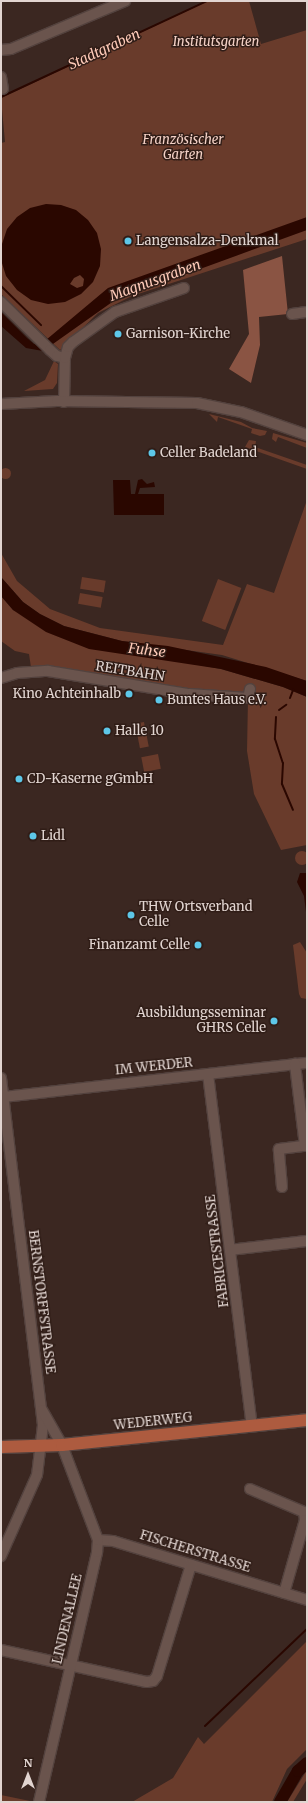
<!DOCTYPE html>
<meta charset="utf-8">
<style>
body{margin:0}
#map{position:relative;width:308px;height:1803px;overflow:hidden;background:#3b2721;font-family:Merriweather,serif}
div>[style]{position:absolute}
.green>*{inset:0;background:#693b2b;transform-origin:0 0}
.round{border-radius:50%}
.forest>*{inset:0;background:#8a5443}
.water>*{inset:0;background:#2a0700}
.stream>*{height:2px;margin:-1px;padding:0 1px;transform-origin:1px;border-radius:1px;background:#2a0700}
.river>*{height:12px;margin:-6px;padding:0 6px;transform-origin:6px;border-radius:6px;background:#2a0700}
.roads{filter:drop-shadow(1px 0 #53423e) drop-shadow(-1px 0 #53423e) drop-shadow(0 1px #53423e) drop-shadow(0 -1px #53423e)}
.minor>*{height:10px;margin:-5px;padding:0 5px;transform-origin:5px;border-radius:5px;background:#6a544d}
.major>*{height:12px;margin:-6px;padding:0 6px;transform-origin:6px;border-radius:6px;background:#ad5b3f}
.dots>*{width:11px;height:11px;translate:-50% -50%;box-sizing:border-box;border:2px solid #301d17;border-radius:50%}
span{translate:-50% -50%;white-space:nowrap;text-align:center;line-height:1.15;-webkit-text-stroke:3px #301d17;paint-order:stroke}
.park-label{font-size:13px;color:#f3d0c5;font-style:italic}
.poi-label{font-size:13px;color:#e2d5d1}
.left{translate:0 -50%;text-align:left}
.right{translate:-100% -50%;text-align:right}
.street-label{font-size:13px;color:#e2d5d1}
.water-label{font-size:14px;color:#fecab8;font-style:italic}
.frame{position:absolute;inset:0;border:2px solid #e2d5d1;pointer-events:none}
.north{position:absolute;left:8px;top:1755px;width:40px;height:40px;-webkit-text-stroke:3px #301d17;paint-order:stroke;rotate:0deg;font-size:11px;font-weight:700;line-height:16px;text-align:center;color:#e2d5d1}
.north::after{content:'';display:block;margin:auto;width:14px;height:18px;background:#e2d5d1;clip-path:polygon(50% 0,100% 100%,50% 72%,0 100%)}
</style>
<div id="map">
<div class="green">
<div style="clip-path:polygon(208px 1px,249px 1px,261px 44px,307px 30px,307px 239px,132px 296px,98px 313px,60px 350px,1px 294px,1px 143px,5px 142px,1px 98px)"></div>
<div style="clip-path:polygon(54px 361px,58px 364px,57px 383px,53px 389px,24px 391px,45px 380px)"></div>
<div style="clip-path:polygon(209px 414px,241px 422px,252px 428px,267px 431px,265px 435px,260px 436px,251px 433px,252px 429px,218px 417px,217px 422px)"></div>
<div style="clip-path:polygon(273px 433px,307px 443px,307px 448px,278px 437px,276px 442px,272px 439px)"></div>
<div style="clip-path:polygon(249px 440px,256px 441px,255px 447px,307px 465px,307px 469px,245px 447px)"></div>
<div class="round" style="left:-0.5px;top:467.5px;width:11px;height:11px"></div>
<div style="clip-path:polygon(307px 500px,307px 681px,222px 655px,122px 641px,64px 626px,40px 614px,23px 602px,1px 577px,1px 553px,17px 581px,50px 609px,100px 628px,223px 645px,247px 584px,274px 593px)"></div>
<div style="left:82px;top:577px;width:24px;height:12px;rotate:9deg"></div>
<div style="left:218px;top:579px;width:25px;height:45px;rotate:21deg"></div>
<div style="left:80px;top:593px;width:23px;height:11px;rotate:10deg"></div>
<div style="clip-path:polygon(1px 596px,13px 610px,156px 657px,221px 669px,283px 687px,307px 697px,307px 845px,281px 850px,254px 794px,247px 751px,248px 698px,32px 674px,29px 654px,15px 651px,1px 641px)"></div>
<div style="left:144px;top:722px;width:25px;height:9px;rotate:79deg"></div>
<div style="left:158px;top:754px;width:15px;height:17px;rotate:79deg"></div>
<div class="round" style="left:295px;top:851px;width:14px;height:14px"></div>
<div style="clip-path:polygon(300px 942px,307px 953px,307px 999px,301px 998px,299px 994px,293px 945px)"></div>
<div style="clip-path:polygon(307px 1641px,307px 1749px,287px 1769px,272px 1802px,132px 1802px,173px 1778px,198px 1737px,204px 1744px)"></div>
<div style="clip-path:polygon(307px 1770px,307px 1779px,293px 1802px,287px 1802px)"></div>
<div style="clip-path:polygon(1px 1795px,30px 1801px,1px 1802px)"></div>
</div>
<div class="forest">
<div style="clip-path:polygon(282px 256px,288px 314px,259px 317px,260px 345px,251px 383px,229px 369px,249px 334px,243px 270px)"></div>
</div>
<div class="water">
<div style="clip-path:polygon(evenodd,46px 204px,61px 205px,76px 210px,88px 220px,97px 233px,101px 249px,100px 266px,93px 282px,81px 294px,65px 302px,48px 304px,31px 300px,17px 290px,6px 276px,1px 260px,2px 244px,7px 229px,17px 217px,30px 208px,46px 204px,80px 275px,84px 279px,83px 286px,77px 288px,70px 284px,74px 278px,80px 275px)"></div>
<div style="clip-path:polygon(307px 217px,307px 230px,115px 300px,43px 351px,26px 348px,1px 326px,1px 312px,27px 338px,34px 344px,40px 345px,108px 288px)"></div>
<div style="clip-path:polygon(142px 479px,147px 484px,154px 482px,155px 487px,140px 488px,138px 494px,164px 494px,164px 515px,114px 515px,113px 480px,130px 480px,131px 494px,135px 494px,138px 480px)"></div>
<div style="clip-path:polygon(1px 577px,23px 602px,40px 614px,64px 626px,122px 641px,168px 646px,266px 667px,307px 681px,307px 697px,283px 687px,221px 669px,89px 649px,46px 632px,13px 610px,1px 596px)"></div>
<div style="clip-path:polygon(300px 873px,307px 873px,307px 920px,304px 896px,297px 882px)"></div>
</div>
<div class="stream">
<div style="left:1px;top:97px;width:227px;rotate:-25deg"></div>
<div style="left:1px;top:286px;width:56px;rotate:44.3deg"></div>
<div style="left:290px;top:698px;width:9px;rotate:-69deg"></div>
<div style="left:279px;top:710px;width:9px;rotate:-36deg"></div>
<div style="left:276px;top:717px;width:22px;rotate:93deg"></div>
<div style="left:275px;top:739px;width:25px;rotate:72deg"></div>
<div style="left:283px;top:763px;width:21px;rotate:93deg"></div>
<div style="left:282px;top:784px;width:28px;rotate:67deg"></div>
<div style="left:205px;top:1726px;width:141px;rotate:-43.6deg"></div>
</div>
<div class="river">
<div style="left:280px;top:1802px;width:36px;rotate:-60deg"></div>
<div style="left:298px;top:1771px;width:12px;rotate:-42deg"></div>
</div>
<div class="roads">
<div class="minor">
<div style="left:1px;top:50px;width:10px;rotate:-6deg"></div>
<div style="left:11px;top:49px;width:124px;rotate:-22.8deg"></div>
<div style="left:1px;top:77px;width:12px;rotate:81deg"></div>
<div style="left:1px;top:302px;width:69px;rotate:44.4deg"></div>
<div style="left:50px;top:350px;width:9px;rotate:41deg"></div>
<div style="left:57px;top:356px;width:8px;rotate:14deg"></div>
<div style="left:292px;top:314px;width:15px;rotate:-8deg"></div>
<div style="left:64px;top:402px;width:44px;rotate:-88.7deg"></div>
<div style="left:65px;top:358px;width:11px;rotate:-75deg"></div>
<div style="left:68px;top:347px;width:7px;rotate:-45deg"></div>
<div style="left:73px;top:342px;width:52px;rotate:-35.5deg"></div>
<div style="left:115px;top:312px;width:73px;rotate:-19.2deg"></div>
<div style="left:1px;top:404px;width:56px;rotate:-3.1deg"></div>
<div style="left:57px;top:401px;width:140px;rotate:0.8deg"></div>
<div style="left:197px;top:403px;width:45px;rotate:11.6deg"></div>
<div style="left:241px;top:412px;width:70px;rotate:19.2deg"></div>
<div style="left:1px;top:678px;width:17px;rotate:-17deg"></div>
<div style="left:17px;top:673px;width:31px;rotate:-4deg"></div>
<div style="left:48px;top:671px;width:143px;rotate:9.3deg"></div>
<div style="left:189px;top:694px;width:59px;rotate:3.9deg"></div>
<div style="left:248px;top:698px;width:9px;rotate:-77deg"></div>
<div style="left:208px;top:1074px;width:355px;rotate:82.9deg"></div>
<div style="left:1px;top:1078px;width:350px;rotate:83.1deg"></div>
<div style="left:43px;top:1425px;width:50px;rotate:96.8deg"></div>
<div style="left:37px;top:1475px;width:89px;rotate:114deg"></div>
<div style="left:3px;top:1097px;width:306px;rotate:-6.4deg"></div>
<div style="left:282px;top:1187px;width:38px;rotate:-95deg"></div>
<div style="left:279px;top:1149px;width:26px;rotate:-7deg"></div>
<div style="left:305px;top:1146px;width:83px;rotate:-97deg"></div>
<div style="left:230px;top:1250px;width:78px;rotate:-6.7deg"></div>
<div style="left:250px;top:1489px;width:59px;rotate:23.1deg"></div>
<div style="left:304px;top:1512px;width:8px;rotate:83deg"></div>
<div style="left:305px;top:1520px;width:76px;rotate:106deg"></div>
<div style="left:98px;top:1540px;width:15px;rotate:4deg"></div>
<div style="left:113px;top:1541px;width:203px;rotate:16.9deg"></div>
<div style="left:1px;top:1650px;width:149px;rotate:12.4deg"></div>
<div style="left:147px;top:1682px;width:6px;rotate:-9deg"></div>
<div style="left:153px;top:1681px;width:6px;rotate:-51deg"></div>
<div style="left:157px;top:1676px;width:116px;rotate:-73deg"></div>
<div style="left:39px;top:1802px;width:257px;rotate:-76.9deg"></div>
<div style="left:97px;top:1552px;width:12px;rotate:-85deg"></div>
<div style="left:98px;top:1540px;width:102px;rotate:-110.8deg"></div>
<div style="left:62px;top:1445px;width:40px;rotate:-119.7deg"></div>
</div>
<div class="major">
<div style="left:1px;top:1447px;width:61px;rotate:-1.9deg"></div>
<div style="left:62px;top:1445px;width:246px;rotate:-5.8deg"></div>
</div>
</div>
<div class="dots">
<div style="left:128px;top:241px;background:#5dc7e8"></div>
<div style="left:118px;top:334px;background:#5dc7e8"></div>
<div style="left:152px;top:453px;background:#5dc7e8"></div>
<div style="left:129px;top:694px;background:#5dc7e8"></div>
<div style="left:159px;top:700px;background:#5dc7e8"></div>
<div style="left:107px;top:731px;background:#5dc7e8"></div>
<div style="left:19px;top:779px;background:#5dc7e8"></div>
<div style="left:33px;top:836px;background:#5dc7e8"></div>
<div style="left:131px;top:915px;background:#5dc7e8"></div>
<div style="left:198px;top:945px;background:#5dc7e8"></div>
<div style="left:274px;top:1021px;background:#5dc7e8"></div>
</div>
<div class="park-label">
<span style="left:216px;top:42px">Institutsgarten</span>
<span style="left:183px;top:148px">Französischer<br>Garten</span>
</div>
<div class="poi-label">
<span class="left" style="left:136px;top:241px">Langensalza-Denkmal</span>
<span class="left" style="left:126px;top:334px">Garnison-Kirche</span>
<span class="left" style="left:160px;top:453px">Celler Badeland</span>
<span class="right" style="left:121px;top:694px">Kino Achteinhalb</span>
<span class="left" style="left:167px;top:700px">Buntes Haus e.V.</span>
<span class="left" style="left:115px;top:731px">Halle 10</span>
<span class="left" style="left:27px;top:779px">CD-Kaserne gGmbH</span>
<span class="left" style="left:41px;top:836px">Lidl</span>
<span class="left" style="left:139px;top:915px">THW Ortsverband<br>Celle</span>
<span class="right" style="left:190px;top:945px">Finanzamt Celle</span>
<span class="right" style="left:266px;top:1021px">Ausbildungsseminar<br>GHRS Celle</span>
</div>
<div class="street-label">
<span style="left:130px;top:672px;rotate:9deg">REITBAHN</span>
<span style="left:154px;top:1067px;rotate:-6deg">IM WERDER</span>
<span style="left:218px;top:1251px;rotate:-97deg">FABRICESTRASSE</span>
<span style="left:41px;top:1302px;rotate:83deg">BERNSTORFFSTRASSE</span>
<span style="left:153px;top:1422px;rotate:-6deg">WEDERWEG</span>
<span style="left:195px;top:1552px;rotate:17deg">FISCHERSTRASSE</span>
<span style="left:68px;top:1619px;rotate:-77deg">LINDENALLEE</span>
</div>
<div class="water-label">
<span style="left:104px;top:49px;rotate:-25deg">Stadtgraben</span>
<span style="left:155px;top:280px;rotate:-20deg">Magnusgraben</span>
<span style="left:147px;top:650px;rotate:7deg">Fuhse</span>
</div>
<div class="frame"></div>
<div class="north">N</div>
</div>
